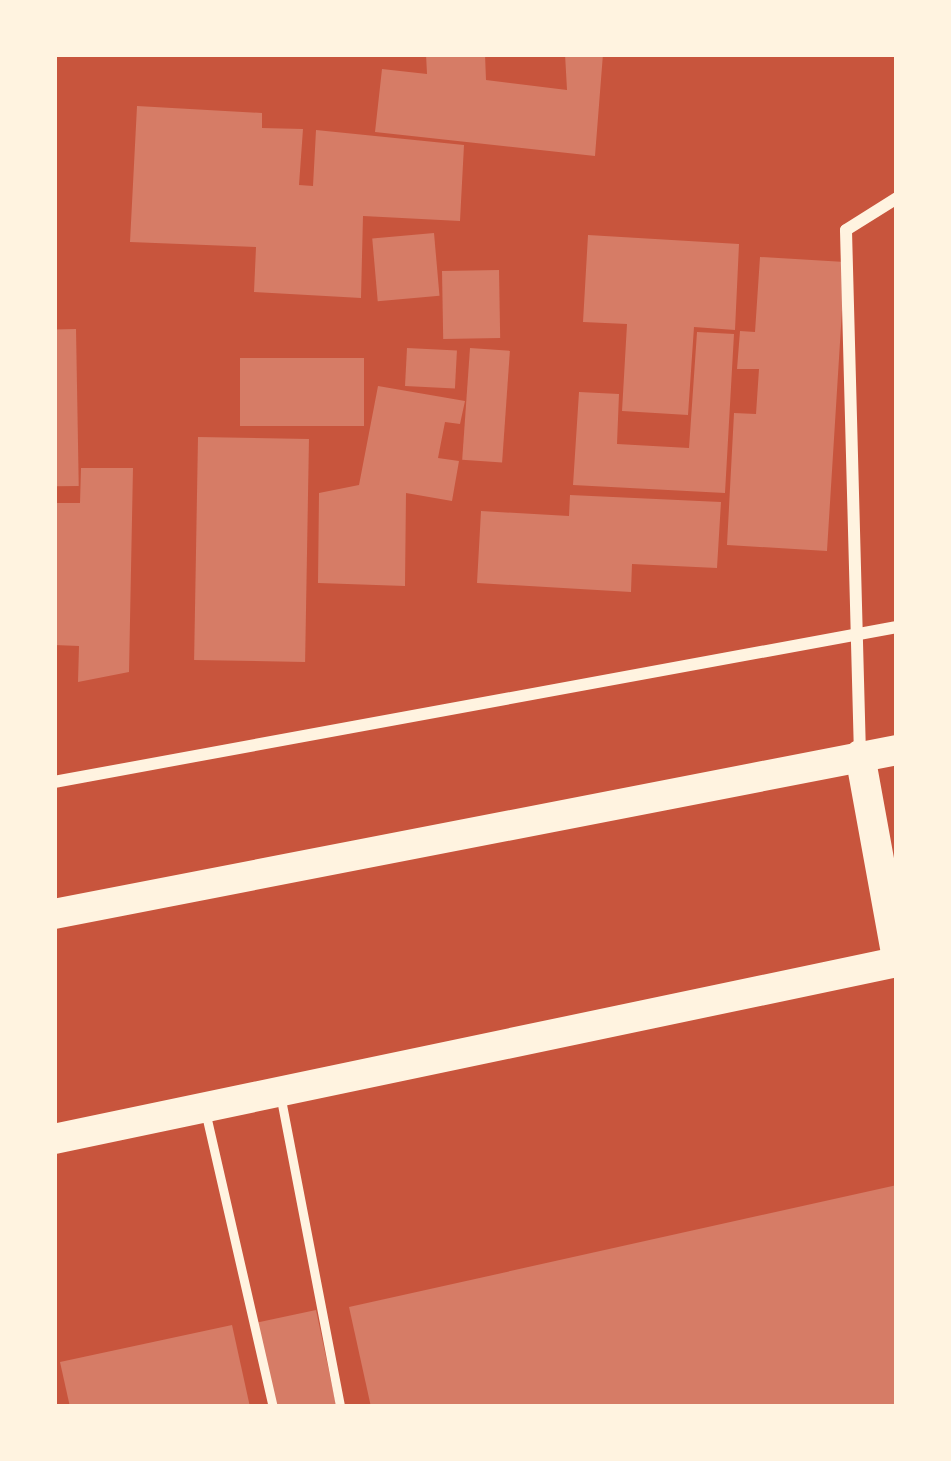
<!DOCTYPE html>
<style>
body{margin:0}
#map{position:relative;width:951px;height:1461px;overflow:hidden;background:#c8553d;font-family:Georgia,serif}
div>[style]{position:absolute}
.building>*{inset:0;background:#d67c66;transform-origin:0 0}
.service>*{height:9px;margin:-4.5px;padding:0 4.5px;transform-origin:4.5px;border-radius:4.5px;background:#fff3e0}
.minor>*{height:12px;margin:-6px;padding:0 6px;transform-origin:6px;border-radius:6px;background:#fff3e0}
.primary>*{height:30px;margin:-15px;padding:0 15px;transform-origin:15px;border-radius:15px;background:#fff3e0}
span{translate:-50% -50%;white-space:nowrap;text-align:center;line-height:1.15;-webkit-text-stroke:12px #fff3e0;paint-order:stroke}
.frame{position:absolute;inset:0;border:57px solid #fff3e0;pointer-events:none}
</style>
<div id="map">
<div class="building">
<div style="clip-path:polygon(426px 54px,485px 54px,486px 80px,567px 90px,565px 54px,603px 54px,595px 156px,375px 132px,382px 69px,427px 74px)"></div>
<div style="clip-path:polygon(137px 106px,262px 113px,262px 128px,303px 129px,299px 185px,313px 186px,316px 130px,464px 145px,460px 221px,363px 216px,361px 298px,254px 292px,256px 247px,130px 242px)"></div>
<div style="left:434px;top:233px;width:63px;height:62px;rotate:85deg"></div>
<div style="clip-path:polygon(588px 235px,739px 244px,735px 330px,694px 327px,688px 415px,622px 411px,627px 324px,583px 322px)"></div>
<div style="clip-path:polygon(760px 257px,845px 262px,827px 551px,727px 545px,734px 413px,756px 414px,759px 369px,737px 369px,740px 331px,755px 332px)"></div>
<div style="left:499px;top:270px;width:68px;height:57px;rotate:89deg"></div>
<div style="left:76px;top:329px;width:157px;height:22px;rotate:89deg"></div>
<div style="clip-path:polygon(697px 332px,734px 334px,725px 493px,573px 485px,579px 392px,619px 394px,617px 444px,689px 448px)"></div>
<div style="left:407px;top:348px;width:50px;height:38px;rotate:3deg"></div>
<div style="left:470px;top:348px;width:40px;height:112px;rotate:4deg"></div>
<div style="left:240px;top:358px;width:124px;height:68px"></div>
<div style="clip-path:polygon(378px 386px,465px 401px,460px 424px,445px 422px,438px 458px,459px 461px,452px 501px,406px 493px,405px 586px,318px 583px,319px 493px,359px 485px)"></div>
<div style="left:198px;top:437px;width:111px;height:223px;rotate:1deg"></div>
<div style="clip-path:polygon(81px 468px,133px 468px,129px 672px,78px 682px,79px 646px,54px 645px,54px 503px,80px 503px)"></div>
<div style="clip-path:polygon(570px 495px,721px 502px,717px 568px,632px 564px,631px 592px,477px 583px,481px 511px,569px 516px)"></div>
<div style="clip-path:polygon(897px 1185px,897px 1407px,371px 1407px,349px 1307px)"></div>
<div style="left:316px;top:1310px;width:99px;height:60px;rotate:78deg"></div>
<div style="clip-path:polygon(232px 1325px,250px 1407px,70px 1407px,60px 1362px)"></div>
</div>
<div class="service">
<div style="left:280px;top:1094px;width:319px;rotate:79.1deg"></div>
<div style="left:206px;top:1115px;width:300px;rotate:77.1deg"></div>
</div>
<div class="minor">
<div style="left:860px;top:755px;width:525px;rotate:-91.53deg"></div>
<div style="left:846px;top:230px;width:60px;rotate:-32.1deg"></div>
<div style="left:54px;top:782px;width:857px;rotate:-10.42deg"></div>
</div>
<div class="primary">
<div style="left:860px;top:755px;width:206px;rotate:79.7deg"></div>
<div style="left:54px;top:914px;width:859px;rotate:-11.01deg"></div>
<div style="left:54px;top:1139px;width:861px;rotate:-11.86deg"></div>
</div>
<div class="frame"></div>
</div>
